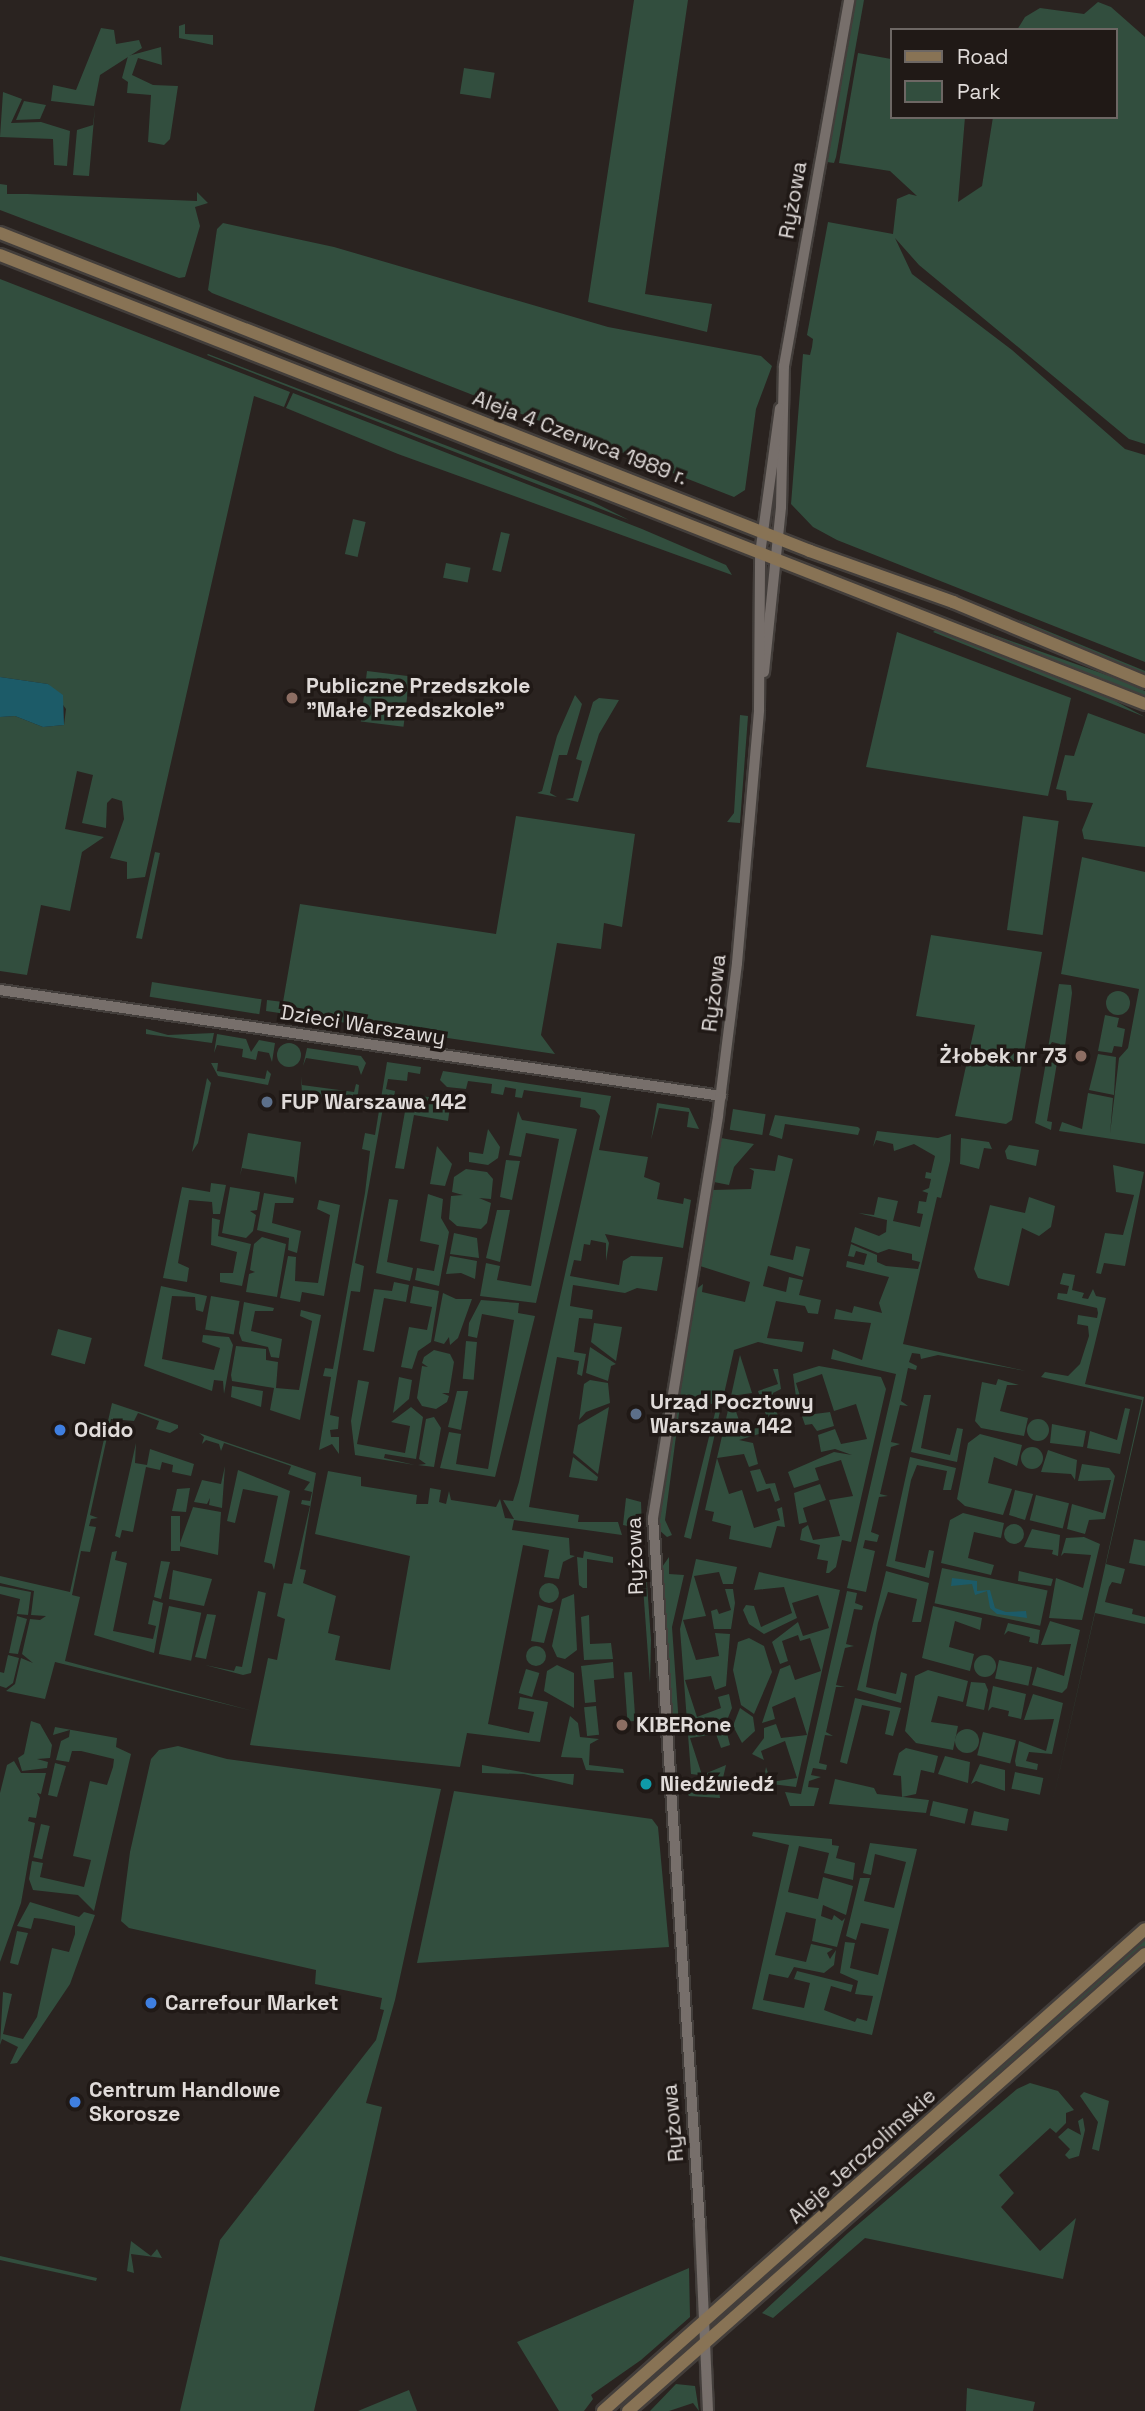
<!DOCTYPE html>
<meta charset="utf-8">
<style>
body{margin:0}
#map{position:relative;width:1145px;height:2411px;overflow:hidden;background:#2a2320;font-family:"Space Grotesk",sans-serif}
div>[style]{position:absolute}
.green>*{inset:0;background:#324e3e;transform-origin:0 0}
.round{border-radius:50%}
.water>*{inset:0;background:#1c5b68}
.roads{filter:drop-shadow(2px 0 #433e3b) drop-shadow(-2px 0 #433e3b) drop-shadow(0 2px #433e3b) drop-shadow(0 -2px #433e3b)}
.tertiary>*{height:10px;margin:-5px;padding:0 5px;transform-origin:5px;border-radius:5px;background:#776f6b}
.secondary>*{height:12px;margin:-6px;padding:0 6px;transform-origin:6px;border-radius:6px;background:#887355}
.dots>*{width:19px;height:19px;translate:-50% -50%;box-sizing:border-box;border:4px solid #201916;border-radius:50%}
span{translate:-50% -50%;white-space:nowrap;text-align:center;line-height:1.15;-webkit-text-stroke:7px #201916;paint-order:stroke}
.street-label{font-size:21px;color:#e0dbd9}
.poi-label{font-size:21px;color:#e0dbd9;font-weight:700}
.left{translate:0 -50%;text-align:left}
.right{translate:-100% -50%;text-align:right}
.legend{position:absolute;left:890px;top:28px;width:228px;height:91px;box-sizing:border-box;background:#201916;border:2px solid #6d6764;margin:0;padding:9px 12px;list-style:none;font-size:21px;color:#e0dbd9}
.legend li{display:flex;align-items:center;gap:14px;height:35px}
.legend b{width:35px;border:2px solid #6d6764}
</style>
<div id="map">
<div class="green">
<div style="clip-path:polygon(634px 0,688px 0,645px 294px,712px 304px,707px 332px,588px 302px)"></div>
<div style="clip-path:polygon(856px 0,864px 0,836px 157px,834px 163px,827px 162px)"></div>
<div style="clip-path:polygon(1098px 2px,1111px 7px,1145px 37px,1145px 444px,1129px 439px,919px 265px,895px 238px,912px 274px,1012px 350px,1125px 449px,1145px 455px,1145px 662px,837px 540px,813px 527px,791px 504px,803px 354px,810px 355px,812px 347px,813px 339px,807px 335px,828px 222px,893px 234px,897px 199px,909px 194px,917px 196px,890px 171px,839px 163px,858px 53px,891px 59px,891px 117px,965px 117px,958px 202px,982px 186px,993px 117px,1115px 117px,1115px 30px,1017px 30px,1025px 17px,1040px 8px,1084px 14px)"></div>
<div style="clip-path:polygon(185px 24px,185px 34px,213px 35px,213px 45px,179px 38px,179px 26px)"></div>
<div style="clip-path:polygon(101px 28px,114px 30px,116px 44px,139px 40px,142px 48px,100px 75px,94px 106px,51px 101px,53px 85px,76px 90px)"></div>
<div style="clip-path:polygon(161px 47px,162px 65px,138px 58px,132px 75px,153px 85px,178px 86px,170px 139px,164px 145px,148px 142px,151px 95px,127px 93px,128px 82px,122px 78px,128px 56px)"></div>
<div style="left:464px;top:68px;width:31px;height:26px;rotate:9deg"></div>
<div style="clip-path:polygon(3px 92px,22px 99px,11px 123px,41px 122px,70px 131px,67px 166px,54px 165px,53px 139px,0 137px)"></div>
<div style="clip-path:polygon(24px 101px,46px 105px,40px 119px,16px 120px)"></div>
<div style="clip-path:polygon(95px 108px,89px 176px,73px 175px,77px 130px,93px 125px)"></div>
<div style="clip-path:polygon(0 184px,7px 185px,7px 194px,27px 194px,197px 201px,197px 192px,208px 203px,195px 207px,200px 226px,185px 277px,179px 278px,0 210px)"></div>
<div style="clip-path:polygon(223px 223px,334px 247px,608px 327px,761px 356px,772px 366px,756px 409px,745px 490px,734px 497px,212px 293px,208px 290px,217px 229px)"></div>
<div style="clip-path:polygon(0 279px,290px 392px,284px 407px,254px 396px,145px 877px,127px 879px,127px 862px,110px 858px,124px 819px,122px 801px,112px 798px,107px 803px,106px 828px,82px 823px,93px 775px,77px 771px,65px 829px,104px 837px,82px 852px,70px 911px,41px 905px,27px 975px,0 971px,0 717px,15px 716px,43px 727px,64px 725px,66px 709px,48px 684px,0 677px)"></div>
<div style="clip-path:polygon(208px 354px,593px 502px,629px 520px,207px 355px)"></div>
<div style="clip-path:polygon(293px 393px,642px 529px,726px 565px,732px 575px,398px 454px,286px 408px)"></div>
<div style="left:353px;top:519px;width:13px;height:36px;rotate:13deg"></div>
<div style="left:501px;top:532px;width:9px;height:39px;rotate:13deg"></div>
<div style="left:446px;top:563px;width:25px;height:15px;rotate:11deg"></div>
<div style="clip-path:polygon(1018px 619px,1145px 671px,1145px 675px,1054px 638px)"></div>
<div style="clip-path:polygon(969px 626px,1118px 679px,1145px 691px,1145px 696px)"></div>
<div style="clip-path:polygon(937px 629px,1102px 694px,1145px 717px,933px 632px)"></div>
<div style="clip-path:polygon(897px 632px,1071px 698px,1048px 796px,866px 767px)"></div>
<div style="left:367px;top:671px;width:43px;height:51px;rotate:7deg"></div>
<div style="clip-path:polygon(575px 695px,582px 704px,567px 755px,559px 755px,550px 793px,557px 797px,537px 793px,542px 791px,557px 736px)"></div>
<div style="clip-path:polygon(599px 698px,619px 700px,599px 734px,578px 802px,565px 799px,573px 798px,582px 761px,576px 759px,593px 702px)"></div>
<div style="clip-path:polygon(1088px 713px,1145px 734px,1145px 847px,1084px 839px,1082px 830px,1093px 803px,1067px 800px,1066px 791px,1056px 789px,1065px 755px,1074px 756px)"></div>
<div style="clip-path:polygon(740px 715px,748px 716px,740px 823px,727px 822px,734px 813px)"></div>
<div style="clip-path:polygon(516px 816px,635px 834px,622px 927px,604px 923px,601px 949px,557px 943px,541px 1035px,555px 1054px,266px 1011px,267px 1000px,283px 1002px,300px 904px,496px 934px)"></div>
<div style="left:1023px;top:816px;width:36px;height:115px;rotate:8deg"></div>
<div style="clip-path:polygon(155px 852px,160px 853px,142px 939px,136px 938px)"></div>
<div style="clip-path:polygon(1082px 857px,1145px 872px,1145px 1144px,1059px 1131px,1062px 1122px,1082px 1129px,1088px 1093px,1113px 1098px,1110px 1134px,1119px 1058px,1128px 1048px,1139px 989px,1061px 974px)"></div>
<div style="clip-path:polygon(931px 935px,1042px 952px,1012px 1120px,1006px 1124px,955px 1116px,975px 1025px,916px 1016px)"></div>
<div style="left:152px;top:982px;width:111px;height:15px;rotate:9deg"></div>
<div style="clip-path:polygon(1059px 984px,1071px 985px,1072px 993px,1064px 1054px,1059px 1053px,1060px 1044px,1052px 1042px,1048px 1048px)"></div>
<div class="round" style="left:1106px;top:991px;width:24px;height:24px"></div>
<div style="clip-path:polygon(1105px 1015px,1119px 1018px,1117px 1027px,1125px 1029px,1122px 1047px,1114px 1046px,1112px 1053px,1098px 1051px)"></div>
<div style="clip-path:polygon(146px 1029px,168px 1035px,214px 1033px,212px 1043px,146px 1034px)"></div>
<div style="clip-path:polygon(217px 1034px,246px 1039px,251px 1052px,259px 1040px,275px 1043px,272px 1062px,269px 1053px,258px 1051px,256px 1060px,242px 1057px,243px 1049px,217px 1045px,214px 1053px)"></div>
<div class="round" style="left:277px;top:1043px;width:24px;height:24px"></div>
<div style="clip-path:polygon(307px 1048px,361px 1056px,366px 1063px,361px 1075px,358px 1066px,306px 1058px,303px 1066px)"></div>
<div style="clip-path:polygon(1098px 1054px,1116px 1057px,1114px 1095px,1089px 1090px)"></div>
<div style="clip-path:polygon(387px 1062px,421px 1067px,420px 1074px,408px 1072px,407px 1081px,388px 1079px,386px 1089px,395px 1091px,394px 1098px,385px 1097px,355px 1263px,364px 1266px,360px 1292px,351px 1291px,330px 1415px,339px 1417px,338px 1429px,330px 1430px,331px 1437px,339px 1437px,339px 1454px,332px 1444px,319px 1450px,331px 1377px,323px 1376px,325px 1368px,333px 1369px,365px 1193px,370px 1151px,362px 1149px,365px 1133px,375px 1135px)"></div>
<div style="clip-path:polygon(1046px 1062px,1057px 1063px,1047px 1121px,1052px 1122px,1051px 1130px,1035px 1123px)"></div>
<div style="clip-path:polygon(211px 1063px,218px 1063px,217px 1071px,265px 1079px,267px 1070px,271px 1074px,268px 1085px,218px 1076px)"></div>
<div style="clip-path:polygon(443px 1071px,611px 1096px,599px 1150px,648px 1157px,644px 1177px,660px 1183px,657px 1199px,683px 1204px,684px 1198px,691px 1200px,683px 1248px,605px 1234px,609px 1243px,606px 1261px,606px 1243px,591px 1240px,590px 1245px,584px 1244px,581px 1261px,574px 1260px,570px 1276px,619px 1285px,623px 1261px,631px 1256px,663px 1257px,657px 1291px,637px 1288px,625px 1293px,573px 1285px,570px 1306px,593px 1310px,592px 1319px,579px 1318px,574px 1352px,586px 1354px,582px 1376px,577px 1374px,579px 1361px,557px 1357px,529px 1507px,579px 1515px,578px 1522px,618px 1522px,622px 1535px,514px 1520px,512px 1530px,569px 1538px,570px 1555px,575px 1556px,563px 1562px,559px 1579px,544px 1577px,549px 1550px,523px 1545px,488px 1724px,529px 1733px,534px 1712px,518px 1709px,520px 1697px,548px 1702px,540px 1742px,467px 1733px,460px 1767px,250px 1745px,268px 1658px,277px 1660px,285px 1619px,277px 1616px,284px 1583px,292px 1584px,310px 1506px,301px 1504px,302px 1500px,310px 1501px,312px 1492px,304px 1490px,310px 1482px,288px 1474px,291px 1466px,224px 1443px,221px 1451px,219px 1444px,206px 1440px,202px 1444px,204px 1437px,199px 1433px,316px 1473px,300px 1569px,306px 1570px,303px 1583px,336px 1596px,328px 1633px,340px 1636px,335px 1660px,390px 1670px,410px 1556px,315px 1534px,328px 1471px,361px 1477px,361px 1486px,417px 1495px,416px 1504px,428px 1504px,430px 1488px,441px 1490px,439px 1502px,446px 1504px,449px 1491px,451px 1500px,496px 1507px,500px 1499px,505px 1518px,514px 1519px,503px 1500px,513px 1501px,519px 1482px,600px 1116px,595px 1110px,580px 1107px,581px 1098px,524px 1090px,522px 1098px,515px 1097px,516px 1089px,505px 1087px,503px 1095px,491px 1093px,492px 1084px,468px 1081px,466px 1089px,447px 1087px,440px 1080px)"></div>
<div style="clip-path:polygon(301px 1076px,302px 1085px,354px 1092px,356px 1084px,359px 1085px,358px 1094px,348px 1102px,302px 1094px)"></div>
<div style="clip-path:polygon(207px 1078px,211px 1083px,198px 1143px,192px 1152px)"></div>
<div style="clip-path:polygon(413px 1095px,451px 1100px,448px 1121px,414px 1115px,404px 1169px,395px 1168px,407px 1100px)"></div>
<div style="clip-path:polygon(657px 1103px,689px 1108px,699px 1129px,687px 1127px,689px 1112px,659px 1108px,651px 1140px)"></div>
<div style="left:733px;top:1109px;width:33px;height:21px;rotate:9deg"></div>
<div style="clip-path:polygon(518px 1111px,522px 1120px,577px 1129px,536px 1303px,480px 1296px,486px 1263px,500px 1266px,497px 1280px,531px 1286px,559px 1139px,526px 1133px,521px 1157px,509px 1155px)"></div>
<div style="clip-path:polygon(775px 1115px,858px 1127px,860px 1129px,858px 1135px,785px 1124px,782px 1139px,769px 1135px)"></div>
<div style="clip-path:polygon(488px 1129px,500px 1147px,498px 1158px,488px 1165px,469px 1162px,469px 1152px,483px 1154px)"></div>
<div style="clip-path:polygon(877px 1131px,938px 1138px,951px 1134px,950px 1161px,941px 1198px,937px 1197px,903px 1344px,1026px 1371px,938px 1355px,921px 1359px,920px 1354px,912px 1353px,909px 1362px,917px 1366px,916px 1370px,908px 1368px,901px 1401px,908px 1406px,900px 1405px,891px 1442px,900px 1444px,891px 1447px,880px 1494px,888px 1496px,879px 1497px,871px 1532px,879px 1535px,877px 1542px,865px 1540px,863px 1548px,875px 1551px,866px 1592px,847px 1588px,896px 1374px,831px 1359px,833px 1349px,862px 1360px,871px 1323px,834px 1319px,836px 1309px,852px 1313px,854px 1306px,882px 1313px,879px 1303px,889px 1277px,846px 1267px,847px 1261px,864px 1265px,867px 1254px,856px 1251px,854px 1257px,848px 1256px,851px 1244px,877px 1255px,877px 1262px,886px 1266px,918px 1269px,920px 1262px,912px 1260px,912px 1254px,889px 1249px,878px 1253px,851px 1242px,855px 1227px,879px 1236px,886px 1232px,887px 1220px,858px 1213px,874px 1215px,878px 1197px,898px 1201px,893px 1221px,920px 1227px,923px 1214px,917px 1213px,919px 1201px,926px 1202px,928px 1193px,922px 1191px,929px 1188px,931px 1179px,925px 1178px,926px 1172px,931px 1173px,935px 1156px,914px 1144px,894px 1151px,893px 1144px,876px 1140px,873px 1147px)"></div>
<div style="clip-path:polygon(248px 1133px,301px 1142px,296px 1185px,294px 1177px,242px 1168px,240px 1176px)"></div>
<div style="clip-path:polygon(721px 1138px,754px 1144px,734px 1167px,729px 1185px,714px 1182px)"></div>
<div style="clip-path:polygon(961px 1138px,989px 1142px,992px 1149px,984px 1148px,979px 1169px,960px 1164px)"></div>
<div style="clip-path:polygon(1009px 1145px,1039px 1150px,1036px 1166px,1007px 1159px,1005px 1151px)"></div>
<div style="clip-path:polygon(437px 1146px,452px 1164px,445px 1186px,430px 1184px)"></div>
<div style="clip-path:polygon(778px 1155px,793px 1159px,770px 1255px,793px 1260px,796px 1246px,810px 1249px,803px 1277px,768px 1266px,763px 1286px,786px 1292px,789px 1277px,803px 1280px,799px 1295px,821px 1300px,818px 1314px,808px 1313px,805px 1306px,776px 1301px,767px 1338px,804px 1342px,802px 1352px,758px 1342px,734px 1350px,691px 1539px,684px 1537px,717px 1405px,681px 1398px,665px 1520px,672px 1535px,667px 1537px,658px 1529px,658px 1520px,695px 1290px,703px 1284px,702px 1292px,745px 1302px,750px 1282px,700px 1266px,712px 1190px,751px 1189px,754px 1171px,749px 1168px,775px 1171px)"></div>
<div style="clip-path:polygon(506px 1160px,520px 1161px,512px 1200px,500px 1197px)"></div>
<div style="clip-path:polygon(1113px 1165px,1144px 1172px,1125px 1266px,1104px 1263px,1101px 1274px,1096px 1273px,1105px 1233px,1123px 1235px,1134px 1195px,1116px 1192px)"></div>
<div style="clip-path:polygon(466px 1169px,487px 1172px,493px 1179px,491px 1199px,479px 1198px,491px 1203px,487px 1223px,481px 1229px,457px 1226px,449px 1219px,451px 1196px,463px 1195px,452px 1192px,454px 1177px)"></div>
<div style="clip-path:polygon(211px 1183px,226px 1185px,220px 1214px,213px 1214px,212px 1202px,189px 1200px,178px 1263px,189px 1268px,187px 1282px,163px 1278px,182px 1187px,210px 1192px)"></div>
<div style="clip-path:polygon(230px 1187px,260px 1192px,257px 1210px,250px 1211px,256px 1215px,253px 1231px,246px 1238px,222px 1233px)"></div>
<div style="clip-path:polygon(264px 1193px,294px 1198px,293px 1203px,275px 1203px,272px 1223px,301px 1231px,297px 1253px,288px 1250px,289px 1238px,257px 1230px)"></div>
<div style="clip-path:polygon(428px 1194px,443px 1199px,441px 1218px,449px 1232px,439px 1286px,415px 1280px,417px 1268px,434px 1271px,439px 1245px,420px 1241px)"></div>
<div style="clip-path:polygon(1029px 1197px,1055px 1206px,1051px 1227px,1039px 1236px,1022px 1228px,1009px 1286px,978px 1278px,974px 1269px,990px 1205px,1025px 1213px)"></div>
<div style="clip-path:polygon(389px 1199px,398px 1200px,387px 1262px,413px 1268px,410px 1281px,376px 1273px)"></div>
<div style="clip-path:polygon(319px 1200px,340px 1205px,324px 1296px,302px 1292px,300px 1302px,280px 1298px,288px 1256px,296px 1257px,295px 1281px,318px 1283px,330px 1215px,317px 1209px)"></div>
<div style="clip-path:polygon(497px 1210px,510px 1210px,500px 1262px,486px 1258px)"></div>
<div style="clip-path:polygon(212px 1218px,220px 1220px,218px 1236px,251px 1244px,242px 1286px,220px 1282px,220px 1273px,233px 1273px,237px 1252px,211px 1245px)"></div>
<div style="clip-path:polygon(454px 1233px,477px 1238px,479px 1258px,450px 1254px)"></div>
<div style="clip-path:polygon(262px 1237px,286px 1244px,277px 1297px,246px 1292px,249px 1274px,255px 1272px,250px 1270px,254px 1244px)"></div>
<div style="clip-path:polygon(450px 1256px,477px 1261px,475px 1279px,461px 1273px,446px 1274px)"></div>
<div style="clip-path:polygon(1063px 1273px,1075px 1275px,1072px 1290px,1084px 1293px,1082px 1298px,1088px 1299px,1093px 1289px,1096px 1296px,1106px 1298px,1085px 1384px,1144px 1397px,1106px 1564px,1125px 1569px,1121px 1584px,1112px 1582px,1109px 1587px,1105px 1602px,1133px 1609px,1132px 1614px,1145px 1617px,1145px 1624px,1095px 1613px,1048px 1823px,1142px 1400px,1041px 1377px,1045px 1372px,1068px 1376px,1080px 1364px,1089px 1336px,1088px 1326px,1077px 1324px,1078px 1315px,1097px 1318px,1098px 1313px,1097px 1308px,1057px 1299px,1058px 1293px,1067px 1294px,1069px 1286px,1060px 1284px)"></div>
<div style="clip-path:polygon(394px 1282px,409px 1285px,406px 1302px,384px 1298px,374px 1352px,363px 1350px,374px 1289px,392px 1291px)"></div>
<div style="clip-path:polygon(161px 1286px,207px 1296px,203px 1312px,196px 1310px,195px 1297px,172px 1296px,162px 1359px,214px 1370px,220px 1348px,202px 1342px,203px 1335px,229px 1337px,233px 1345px,224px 1394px,223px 1381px,214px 1380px,212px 1391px,144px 1366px)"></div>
<div style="clip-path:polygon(413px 1286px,439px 1291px,431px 1342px,418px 1351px,412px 1369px,401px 1367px,409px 1327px,427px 1330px,432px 1307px,410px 1303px)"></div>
<div style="clip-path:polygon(443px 1293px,456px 1299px,472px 1299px,458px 1338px,450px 1345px,449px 1337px,444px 1344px,434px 1341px)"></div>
<div style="left:211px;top:1296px;width:29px;height:34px;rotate:10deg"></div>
<div style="clip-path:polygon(481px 1300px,519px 1303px,518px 1313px,535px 1316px,495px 1477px,440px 1468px,449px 1432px,461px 1434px,456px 1464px,488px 1469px,514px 1320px,482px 1314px,477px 1338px,468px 1336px,469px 1323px)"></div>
<div style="clip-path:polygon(244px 1302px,274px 1308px,273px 1311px,255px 1311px,251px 1331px,282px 1339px,279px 1358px,271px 1357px,268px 1347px,242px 1341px,239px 1333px)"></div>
<div style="clip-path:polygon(301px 1310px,321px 1315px,300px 1420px,270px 1410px,274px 1388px,232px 1381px,231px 1375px,236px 1346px,266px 1349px,266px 1360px,278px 1362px,276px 1388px,299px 1390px,312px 1321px,300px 1316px)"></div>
<div style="clip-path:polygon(594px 1323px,622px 1327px,616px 1361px,591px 1342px)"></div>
<div style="left:58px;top:1329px;width:35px;height:27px;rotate:15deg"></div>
<div style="left:466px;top:1341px;width:11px;height:38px;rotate:5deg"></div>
<div style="clip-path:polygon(590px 1347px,616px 1364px,611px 1366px,608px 1381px,586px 1373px)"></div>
<div style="clip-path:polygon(434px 1350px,450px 1354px,454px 1362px,449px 1393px,442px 1393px,449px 1396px,447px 1402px,436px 1409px,422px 1406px,417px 1398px,422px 1366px,428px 1367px,422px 1363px,424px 1357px)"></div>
<div style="clip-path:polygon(740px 1355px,752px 1393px,731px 1396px)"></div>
<div style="clip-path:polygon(819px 1366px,881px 1377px,886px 1389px,851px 1542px,842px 1540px,836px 1567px,829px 1573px,826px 1573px,828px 1561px,817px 1559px,820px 1545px,800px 1540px,802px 1529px,808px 1525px,813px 1540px,840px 1536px,829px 1500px,853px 1496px,841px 1460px,815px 1468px,819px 1480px,794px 1488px,788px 1472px,834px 1452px,852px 1455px,835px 1449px,821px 1452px,818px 1435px,835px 1429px,841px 1444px,867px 1439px,856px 1404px,834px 1411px,822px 1374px,796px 1383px,800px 1396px,796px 1397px,793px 1374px)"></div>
<div style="clip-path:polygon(773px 1369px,778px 1369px,781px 1389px,773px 1393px,774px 1402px,763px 1406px,758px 1391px,778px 1384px)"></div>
<div style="clip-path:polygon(399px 1377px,412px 1380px,409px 1399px,393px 1413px)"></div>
<div style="clip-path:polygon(998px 1379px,1019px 1385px,1007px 1385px,1000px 1411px,1028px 1418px,1024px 1436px,981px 1428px,975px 1421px,982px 1382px,996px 1385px)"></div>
<div style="clip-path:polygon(358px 1380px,369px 1382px,357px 1444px,405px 1453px,410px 1426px,391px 1422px,411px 1407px,423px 1417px,416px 1459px,385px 1454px,384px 1458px,415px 1465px,355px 1455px,351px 1421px)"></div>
<div style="clip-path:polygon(590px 1380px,608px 1383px,610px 1403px,586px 1412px,579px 1420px,584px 1384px)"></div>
<div style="clip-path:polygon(232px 1386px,263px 1391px,261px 1407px,231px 1397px)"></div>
<div style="clip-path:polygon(457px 1391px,468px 1391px,461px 1430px,448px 1427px)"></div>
<div style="clip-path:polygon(924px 1395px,931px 1395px,921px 1448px,950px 1455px,957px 1428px,963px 1429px,957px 1462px,911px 1452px)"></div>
<div style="clip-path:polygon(731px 1397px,743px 1432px,769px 1424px,764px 1409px,774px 1406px,783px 1427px,739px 1440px,753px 1443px,758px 1464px,749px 1467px,744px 1454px,717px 1458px,729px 1494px,742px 1490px,754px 1528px,780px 1520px,777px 1509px,782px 1507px,785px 1527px,777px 1526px,771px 1548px,729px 1539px,731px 1526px,712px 1521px,714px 1512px,705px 1510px)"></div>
<div style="clip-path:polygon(801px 1400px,807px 1415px,830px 1412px,834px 1426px,817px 1431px,812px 1424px,805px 1425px,797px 1402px)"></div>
<div style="clip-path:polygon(112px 1403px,178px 1425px,178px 1428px,170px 1433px,156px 1429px,159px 1421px,138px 1413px,134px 1421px,111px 1419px,90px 1515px,98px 1518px,91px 1519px,89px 1526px,96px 1527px,90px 1552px,81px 1551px,72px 1595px,80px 1597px,65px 1661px,253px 1711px,55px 1662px,45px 1699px,6px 1691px,15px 1684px,21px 1658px,33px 1663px,22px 1654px,30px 1619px,40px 1620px,46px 1616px,31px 1615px,34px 1591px,0 1583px,0 1576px,70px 1592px)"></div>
<div style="clip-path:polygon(609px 1407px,598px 1474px,573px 1453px,578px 1425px)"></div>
<div style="clip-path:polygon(1125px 1408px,1130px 1409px,1120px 1454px,1087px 1448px,1090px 1431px,1117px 1440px)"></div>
<div style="clip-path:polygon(434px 1417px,441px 1428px,434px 1467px,418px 1465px,426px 1464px,419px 1459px,426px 1419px)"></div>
<div class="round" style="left:1027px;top:1419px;width:22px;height:22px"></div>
<div style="clip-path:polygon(1052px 1424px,1086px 1431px,1083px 1447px,1050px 1443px)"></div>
<div style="clip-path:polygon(980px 1434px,1022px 1445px,1017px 1466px,994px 1457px,988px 1483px,1012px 1489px,1003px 1515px,965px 1506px,957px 1499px,968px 1443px)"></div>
<div style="clip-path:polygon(136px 1443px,135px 1463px,147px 1465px,150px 1449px,194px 1464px,191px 1476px,172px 1472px,173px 1465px,162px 1462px,160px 1470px,146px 1467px,133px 1532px,122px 1530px,120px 1538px,115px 1536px)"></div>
<div class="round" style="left:1021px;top:1447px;width:22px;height:22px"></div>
<div style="clip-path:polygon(1048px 1450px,1077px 1460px,1075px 1480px,1071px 1474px,1041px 1472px)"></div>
<div style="clip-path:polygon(573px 1457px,598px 1477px,597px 1481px,569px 1477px)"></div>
<div style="clip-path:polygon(910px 1457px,956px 1468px,951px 1490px,943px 1490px,947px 1471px,917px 1465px,911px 1480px,895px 1561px,925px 1568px,929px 1550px,934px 1551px,929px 1578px,886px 1566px)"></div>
<div style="clip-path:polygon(1082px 1464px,1109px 1468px,1115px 1476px,1105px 1519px,1089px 1520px,1085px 1534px,1067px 1529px,1072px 1504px,1103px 1513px,1111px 1480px,1078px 1481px)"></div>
<div style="clip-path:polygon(225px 1466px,222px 1508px,209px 1505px,210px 1498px,207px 1504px,194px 1502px,202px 1480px,221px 1484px)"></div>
<div style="clip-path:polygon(760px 1469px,766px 1484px,775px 1483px,780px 1500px,775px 1502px,770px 1488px,757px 1492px,750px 1471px)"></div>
<div style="clip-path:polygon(238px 1470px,290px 1491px,274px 1570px,272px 1564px,264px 1562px,278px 1496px,243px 1489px,235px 1523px,227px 1521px)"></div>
<div style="clip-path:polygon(820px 1484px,826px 1500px,803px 1508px,807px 1522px,799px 1524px,794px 1493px)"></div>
<div style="clip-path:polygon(190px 1488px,186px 1512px,172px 1511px,177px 1489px)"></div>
<div style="clip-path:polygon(1015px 1490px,1033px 1494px,1025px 1520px,1009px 1515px)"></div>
<div style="left:1036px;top:1495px;width:34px;height:26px;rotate:14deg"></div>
<div style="clip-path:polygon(626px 1498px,641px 1502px,642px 1529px,623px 1525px)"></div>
<div style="clip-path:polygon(193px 1507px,221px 1512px,218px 1555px,179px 1546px)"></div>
<div style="clip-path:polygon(963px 1513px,1004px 1523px,1001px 1538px,974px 1532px,968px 1558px,994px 1565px,991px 1575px,941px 1563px,950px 1520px)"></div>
<div style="left:171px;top:1516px;width:9px;height:35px"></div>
<div class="round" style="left:1004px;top:1524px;width:20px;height:20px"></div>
<div style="clip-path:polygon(1032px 1529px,1060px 1535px,1058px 1556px,1052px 1554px,1053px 1550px,1024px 1547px)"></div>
<div style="clip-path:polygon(1084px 1537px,1100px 1544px,1082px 1620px,1049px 1618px,1056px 1578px,1083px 1588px,1091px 1555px,1064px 1553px,1061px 1556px,1066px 1538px)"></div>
<div style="clip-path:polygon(1134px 1539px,1145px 1541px,1145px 1566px,1129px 1563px)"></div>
<div style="clip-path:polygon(117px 1551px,115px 1560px,127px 1563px,113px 1631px,153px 1639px,156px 1626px,148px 1624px,153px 1600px,163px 1603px,154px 1653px,94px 1635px,112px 1552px)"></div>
<div style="clip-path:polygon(584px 1551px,613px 1557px,613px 1563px,587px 1559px,587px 1588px,583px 1588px,579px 1585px,577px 1557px,583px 1558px)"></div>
<div style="clip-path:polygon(669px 1557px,669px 1574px,684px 1575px,672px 1627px,679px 1725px,674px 1725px,660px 1570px)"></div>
<div style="clip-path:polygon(696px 1559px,737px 1567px,733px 1584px,723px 1584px,719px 1572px,694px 1576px,706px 1616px,683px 1620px,696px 1660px,719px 1656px,715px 1633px,730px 1634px,726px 1686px,715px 1690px,711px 1676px,685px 1680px,697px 1717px,721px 1708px,718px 1697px,729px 1694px,732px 1708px,725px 1725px,730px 1745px,721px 1748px,716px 1734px,690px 1738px,702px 1775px,726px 1765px,723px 1778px,691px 1774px,680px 1629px)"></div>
<div style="clip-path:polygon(161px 1561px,170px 1562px,161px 1599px,154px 1597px)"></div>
<div style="left:942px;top:1568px;width:108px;height:36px;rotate:12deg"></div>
<div style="clip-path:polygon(173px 1570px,212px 1579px,204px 1606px,169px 1599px)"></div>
<div style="clip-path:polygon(646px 1570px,651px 1640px,650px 1683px,642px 1573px)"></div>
<div style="clip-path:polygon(886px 1571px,929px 1583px,921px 1622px,912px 1622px,917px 1599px,888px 1592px,878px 1623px,866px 1687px,896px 1694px,901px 1672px,907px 1674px,901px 1703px,857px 1690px)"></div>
<div style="clip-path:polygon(1019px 1571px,1053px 1579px,1051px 1586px,1018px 1581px)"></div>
<div style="clip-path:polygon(759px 1572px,840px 1590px,796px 1787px,763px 1783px,766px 1767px,771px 1782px,797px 1778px,785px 1741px,761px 1751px,764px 1760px,752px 1754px,764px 1738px,764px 1728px,776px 1724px,781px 1738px,807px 1735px,795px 1697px,772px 1707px,775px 1719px,762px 1723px,780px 1669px,790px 1665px,795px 1680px,821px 1671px,810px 1638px,800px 1641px,798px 1635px,782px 1641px,788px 1661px,780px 1664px,772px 1642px,798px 1622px,803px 1636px,829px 1628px,818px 1595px,792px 1603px,797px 1618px,764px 1634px,749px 1624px,743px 1610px,746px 1605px,754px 1606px,761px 1627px,792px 1613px,784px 1587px,754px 1590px)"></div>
<div class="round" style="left:539px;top:1583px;width:20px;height:20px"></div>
<div style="clip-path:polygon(0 1586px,31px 1592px,28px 1615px,17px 1614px,20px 1599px,0 1594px)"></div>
<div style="clip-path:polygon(267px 1587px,251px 1673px,243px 1675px,205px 1665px,234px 1671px,236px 1666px,242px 1667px,258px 1591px,266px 1593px)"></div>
<div style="clip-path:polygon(725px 1589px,733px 1589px,735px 1603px,731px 1629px,714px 1629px,711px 1611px,717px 1609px,719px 1614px,731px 1610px)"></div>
<div style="clip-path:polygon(847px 1591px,857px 1593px,855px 1603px,863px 1606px,862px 1610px,854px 1609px,846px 1644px,854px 1646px,845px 1648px,836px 1685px,845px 1687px,836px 1687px,826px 1732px,833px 1736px,825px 1735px,819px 1763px,827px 1765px,826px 1770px,813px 1768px,811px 1775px,821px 1777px,809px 1781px,808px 1787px,819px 1788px,814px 1806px,790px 1806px,785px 1792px,801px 1794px)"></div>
<div style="clip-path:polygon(574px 1594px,577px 1650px,565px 1659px,557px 1657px,552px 1646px,562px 1599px)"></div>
<div style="clip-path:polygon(538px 1605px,553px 1609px,544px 1643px,531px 1641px)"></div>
<div style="left:169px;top:1606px;width:33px;height:49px;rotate:12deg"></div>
<div style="clip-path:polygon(933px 1606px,982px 1618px,980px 1630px,955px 1621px,949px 1647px,974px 1654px,970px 1671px,922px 1658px)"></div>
<div style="clip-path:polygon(207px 1614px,216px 1615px,206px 1659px,195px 1657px)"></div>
<div style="clip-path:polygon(589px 1615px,590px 1644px,611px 1643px,613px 1659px,584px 1660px,581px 1617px)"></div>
<div style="clip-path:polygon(17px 1616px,27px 1619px,18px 1654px,9px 1653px)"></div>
<div style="clip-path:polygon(1050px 1621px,1080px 1630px,1067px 1688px,1062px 1693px,1032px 1685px,1037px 1667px,1064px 1676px,1071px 1644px,1041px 1645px)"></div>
<div style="clip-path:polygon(1008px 1623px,1040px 1630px,1038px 1644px,1029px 1642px,1030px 1637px,1008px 1631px,1004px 1635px)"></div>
<div style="clip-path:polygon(749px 1638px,764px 1646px,772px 1672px,754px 1714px,741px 1705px,733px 1670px,738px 1642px)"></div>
<div class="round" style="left:526px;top:1646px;width:20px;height:20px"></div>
<div style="clip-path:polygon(8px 1655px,19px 1658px,13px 1683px,6px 1688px,0 1686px,0 1672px,4px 1673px)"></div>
<div class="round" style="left:974px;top:1655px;width:22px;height:22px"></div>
<div style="left:999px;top:1660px;width:34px;height:19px;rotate:12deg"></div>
<div style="clip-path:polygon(613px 1662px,614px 1678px,594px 1680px,596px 1702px,585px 1703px,581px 1666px)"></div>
<div style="clip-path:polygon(557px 1665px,574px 1673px,574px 1708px,544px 1691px,547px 1671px)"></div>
<div style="left:526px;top:1669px;width:14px;height:25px;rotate:17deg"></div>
<div style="clip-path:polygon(928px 1670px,968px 1681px,963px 1702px,938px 1696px,931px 1722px,958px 1726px,953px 1750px,916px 1743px,905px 1731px,915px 1676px)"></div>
<div style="left:632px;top:1672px;width:49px;height:8px;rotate:86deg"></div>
<div style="clip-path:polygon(971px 1682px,985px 1683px,988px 1690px,984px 1710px,966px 1706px)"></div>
<div style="clip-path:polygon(993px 1686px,1026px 1694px,1021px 1719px,1008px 1716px,1009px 1711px,992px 1707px,988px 1711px)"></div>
<div style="clip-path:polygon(1033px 1694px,1063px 1703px,1052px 1754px,1029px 1752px,1026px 1761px,1038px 1764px,1037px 1770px,1016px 1766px,1015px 1761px,1019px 1741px,1046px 1751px,1054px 1719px,1024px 1720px)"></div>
<div style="clip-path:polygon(855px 1698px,901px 1708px,893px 1736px,885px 1734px,890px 1711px,862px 1705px,847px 1764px,840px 1762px)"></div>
<div style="left:596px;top:1706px;width:29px;height:12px;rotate:84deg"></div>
<div style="clip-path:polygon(740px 1708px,753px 1717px,755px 1731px,742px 1743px,733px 1726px)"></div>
<div style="clip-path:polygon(570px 1716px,578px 1723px,580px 1737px,599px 1739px,590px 1744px,589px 1765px,623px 1769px,624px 1773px,586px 1770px,582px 1758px,561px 1757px)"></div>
<div style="clip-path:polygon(31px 1721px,40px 1724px,52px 1745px,50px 1758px,37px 1759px,48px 1762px,47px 1768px,22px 1771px,18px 1758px,24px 1754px)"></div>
<div style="clip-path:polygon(55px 1727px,117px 1738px,116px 1747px,131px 1754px,94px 1911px,78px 1895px,33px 1890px,29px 1879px,32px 1861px,43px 1863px,40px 1877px,84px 1887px,91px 1860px,73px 1856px,90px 1781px,107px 1785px,113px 1767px,114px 1759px,81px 1751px,72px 1751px,69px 1762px,56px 1760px,61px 1741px,69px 1737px,70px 1730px,53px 1735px)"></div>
<div class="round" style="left:955px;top:1729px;width:24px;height:24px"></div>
<div style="left:983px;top:1732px;width:34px;height:24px;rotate:14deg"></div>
<div style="clip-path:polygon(178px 1746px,227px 1759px,441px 1789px,395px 2000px,366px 2103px,382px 2107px,314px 2411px,180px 2411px,220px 2240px,376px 2040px,384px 2010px,380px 2009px,382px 1998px,315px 1984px,316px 1970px,129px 1928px,121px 1921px,130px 1852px,151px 1759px,159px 1750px)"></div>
<div style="clip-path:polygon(906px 1748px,938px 1756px,934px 1773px,921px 1770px,916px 1794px,902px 1797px,901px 1776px,893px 1775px,899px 1753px)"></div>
<div style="clip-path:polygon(945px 1756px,970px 1762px,968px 1783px,938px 1774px)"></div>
<div style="clip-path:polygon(14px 1761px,21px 1773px,46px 1773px,41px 1794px,37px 1793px,40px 1798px,36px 1818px,29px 1817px,28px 1821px,35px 1823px,21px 1903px,0 1962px,0 1793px,7px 1765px)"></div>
<div style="clip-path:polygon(55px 1763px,66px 1766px,57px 1797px,48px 1795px)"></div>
<div style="clip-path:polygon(980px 1764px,1005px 1770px,1005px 1791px,976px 1781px,971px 1784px)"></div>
<div style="clip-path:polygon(482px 1765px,533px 1774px,574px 1774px,573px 1785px,524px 1774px,482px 1773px)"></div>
<div style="left:1015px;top:1772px;width:29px;height:17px;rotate:12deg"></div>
<div style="clip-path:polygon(835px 1779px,874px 1788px,877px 1794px,929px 1800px,926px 1813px,829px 1804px)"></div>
<div style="clip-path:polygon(683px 1786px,719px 1791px,720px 1798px,689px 1796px)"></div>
<div style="clip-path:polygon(454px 1791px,652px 1819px,658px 1827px,669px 1947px,417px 1963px)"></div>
<div style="left:933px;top:1801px;width:36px;height:15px;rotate:13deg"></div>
<div style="clip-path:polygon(974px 1811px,1009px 1819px,1007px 1831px,971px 1825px)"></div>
<div style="left:41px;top:1824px;width:9px;height:34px;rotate:13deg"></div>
<div style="clip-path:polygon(753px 1832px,832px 1839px,832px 1845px,839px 1846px,836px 1858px,855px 1863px,853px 1880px,824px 1873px,829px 1853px,799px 1846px,788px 1892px,818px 1899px,823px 1877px,853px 1886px,846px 1915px,823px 1905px,821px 1916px,832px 1920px,834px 1915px,842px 1921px,845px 1918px,837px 1947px,812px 1941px,816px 1919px,786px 1912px,775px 1955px,806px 1962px,811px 1944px,833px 1949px,827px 1953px,830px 1959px,836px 1950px,834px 1965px,824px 1973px,794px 1967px,788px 1978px,769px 1974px,763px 2000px,804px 2008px,810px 1983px,794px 1979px,797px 1971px,853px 1985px,851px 1992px,831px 1986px,824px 2010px,855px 2022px,857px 2018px,867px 2021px,873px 1996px,855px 1994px,858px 1981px,840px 1973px,845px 1942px,855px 1943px,850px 1968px,878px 1975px,889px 1929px,861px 1923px,856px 1940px,846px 1936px,860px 1878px,870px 1878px,864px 1901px,894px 1908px,906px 1862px,875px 1854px,871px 1875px,863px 1873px,870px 1843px,917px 1849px,872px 2035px,752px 2009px,789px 1845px,752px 1836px)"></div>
<div style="clip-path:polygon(30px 1902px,79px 1917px,84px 1912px,95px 1915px,70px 1984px,17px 2063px,10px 2064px,18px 2047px,2px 2039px,0 2045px,3px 1992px,12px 1994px,3px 2034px,23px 2039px,37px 2017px,52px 1948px,69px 1952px,75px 1934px,75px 1926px,43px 1919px,34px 1918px,31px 1929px,17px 1926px)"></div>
<div style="clip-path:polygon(17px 1931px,28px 1933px,18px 1965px,10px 1963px)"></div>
<div style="clip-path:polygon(1145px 1938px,1145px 1946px,722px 2319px,884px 2170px)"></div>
<div style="clip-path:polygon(1030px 2083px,1058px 2091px,1074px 2110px,1066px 2113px,1066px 2123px,1056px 2133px,1050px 2128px,999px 2175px,1014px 2193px,1001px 2207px,1040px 2251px,1076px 2218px,1063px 2279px,865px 2238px,773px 2318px,762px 2313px,848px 2233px,1017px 2089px)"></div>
<div style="clip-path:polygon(1084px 2092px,1109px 2101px,1099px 2151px,1092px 2149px,1098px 2122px,1080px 2096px)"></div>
<div style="clip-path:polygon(1083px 2118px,1085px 2130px,1079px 2156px,1069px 2159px,1065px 2155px,1070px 2149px,1058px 2137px,1068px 2128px,1081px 2135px,1078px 2121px)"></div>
<div style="clip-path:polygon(131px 2241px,151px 2256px,157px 2249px,162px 2258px,131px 2254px,134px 2273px,127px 2271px)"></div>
<div style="clip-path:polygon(0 2256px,97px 2278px,96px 2281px,0 2260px)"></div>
<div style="clip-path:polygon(689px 2268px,690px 2317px,641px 2360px,591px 2395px,593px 2399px,584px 2411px,559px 2411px,517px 2342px)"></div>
<div style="clip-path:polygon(676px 2384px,695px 2386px,699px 2411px,693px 2403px,669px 2411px,650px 2411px)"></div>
<div style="clip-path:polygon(967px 2388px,1035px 2402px,1033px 2411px,966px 2411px)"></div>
<div style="clip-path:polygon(409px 2390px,417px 2411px,358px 2411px,404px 2392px)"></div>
</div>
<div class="water">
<div style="clip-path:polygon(0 677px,48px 684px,63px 695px,64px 725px,43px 727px,15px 716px,0 717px)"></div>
<div style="clip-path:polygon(952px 1578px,977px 1581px,977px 1591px,990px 1590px,995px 1608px,1006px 1612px,1026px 1611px,1027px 1618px,997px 1614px,990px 1608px,987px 1591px,975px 1595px,972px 1584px,951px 1586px)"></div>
</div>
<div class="roads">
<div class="tertiary">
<div style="left:764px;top:672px;width:166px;rotate:-84.1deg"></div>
<div style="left:781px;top:507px;width:141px;rotate:-88.8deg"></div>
<div style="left:784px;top:366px;width:372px;rotate:-79.9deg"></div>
<div style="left:0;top:990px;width:729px;rotate:8.36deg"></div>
<div style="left:708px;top:2411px;width:186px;rotate:-92.5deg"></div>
<div style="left:700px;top:2225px;width:709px;rotate:-93.8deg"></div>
<div style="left:653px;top:1518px;width:407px;rotate:-80.8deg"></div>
<div style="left:718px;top:1116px;width:154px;rotate:-82.9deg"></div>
<div style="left:737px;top:963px;width:254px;rotate:-85deg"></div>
<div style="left:759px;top:710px;width:156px;rotate:-89.6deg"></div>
<div style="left:760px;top:554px;width:147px;rotate:-82.2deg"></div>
</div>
<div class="secondary">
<div style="left:0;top:233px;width:870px;rotate:21.43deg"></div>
<div style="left:810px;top:551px;width:152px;rotate:19.6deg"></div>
<div style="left:953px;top:602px;width:208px;rotate:22.6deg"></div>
<div style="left:0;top:255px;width:1230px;rotate:21.41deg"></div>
<div style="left:603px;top:2411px;width:725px;rotate:-41.65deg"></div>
<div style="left:628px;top:2411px;width:690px;rotate:-41.47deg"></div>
</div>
</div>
<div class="dots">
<div style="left:292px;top:698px;background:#8d6e63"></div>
<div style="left:1081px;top:1056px;background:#8d6e63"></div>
<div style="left:267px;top:1102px;background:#5c6f8a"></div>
<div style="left:636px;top:1414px;background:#5c6f8a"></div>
<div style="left:60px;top:1430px;background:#3f7fe0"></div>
<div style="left:622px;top:1725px;background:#8d6e63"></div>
<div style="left:646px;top:1784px;background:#0f9aa8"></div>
<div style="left:151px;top:2003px;background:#3f7fe0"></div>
<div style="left:75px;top:2102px;background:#3f7fe0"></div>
</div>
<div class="street-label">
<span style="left:793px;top:200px;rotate:-80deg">Ryżowa</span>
<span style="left:580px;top:438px;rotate:21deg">Aleja 4 Czerwca 1989 r.</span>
<span style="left:714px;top:993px;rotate:-83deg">Ryżowa</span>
<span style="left:363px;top:1025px;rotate:9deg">Dzieci Warszawy</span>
<span style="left:635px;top:1556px;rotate:-92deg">Ryżowa</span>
<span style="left:673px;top:2123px;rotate:-95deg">Ryżowa</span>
<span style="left:862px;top:2156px;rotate:-42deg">Aleje Jerozolimskie</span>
</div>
<div class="poi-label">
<span class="left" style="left:306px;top:698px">Publiczne Przedszkole<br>"Małe Przedszkole"</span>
<span class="right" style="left:1067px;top:1056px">Żłobek nr 73</span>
<span class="left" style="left:281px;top:1102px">FUP Warszawa 142</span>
<span class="left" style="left:650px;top:1414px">Urząd Pocztowy<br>Warszawa 142</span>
<span class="left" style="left:74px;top:1430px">Odido</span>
<span class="left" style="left:636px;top:1725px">KIBERone</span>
<span class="left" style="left:660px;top:1784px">Niedźwiedź</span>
<span class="left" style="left:165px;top:2003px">Carrefour Market</span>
<span class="left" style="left:89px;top:2102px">Centrum Handlowe<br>Skorosze</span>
</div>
<ul class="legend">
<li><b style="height:9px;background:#887355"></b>Road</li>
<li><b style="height:19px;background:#324e3e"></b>Park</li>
</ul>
</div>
